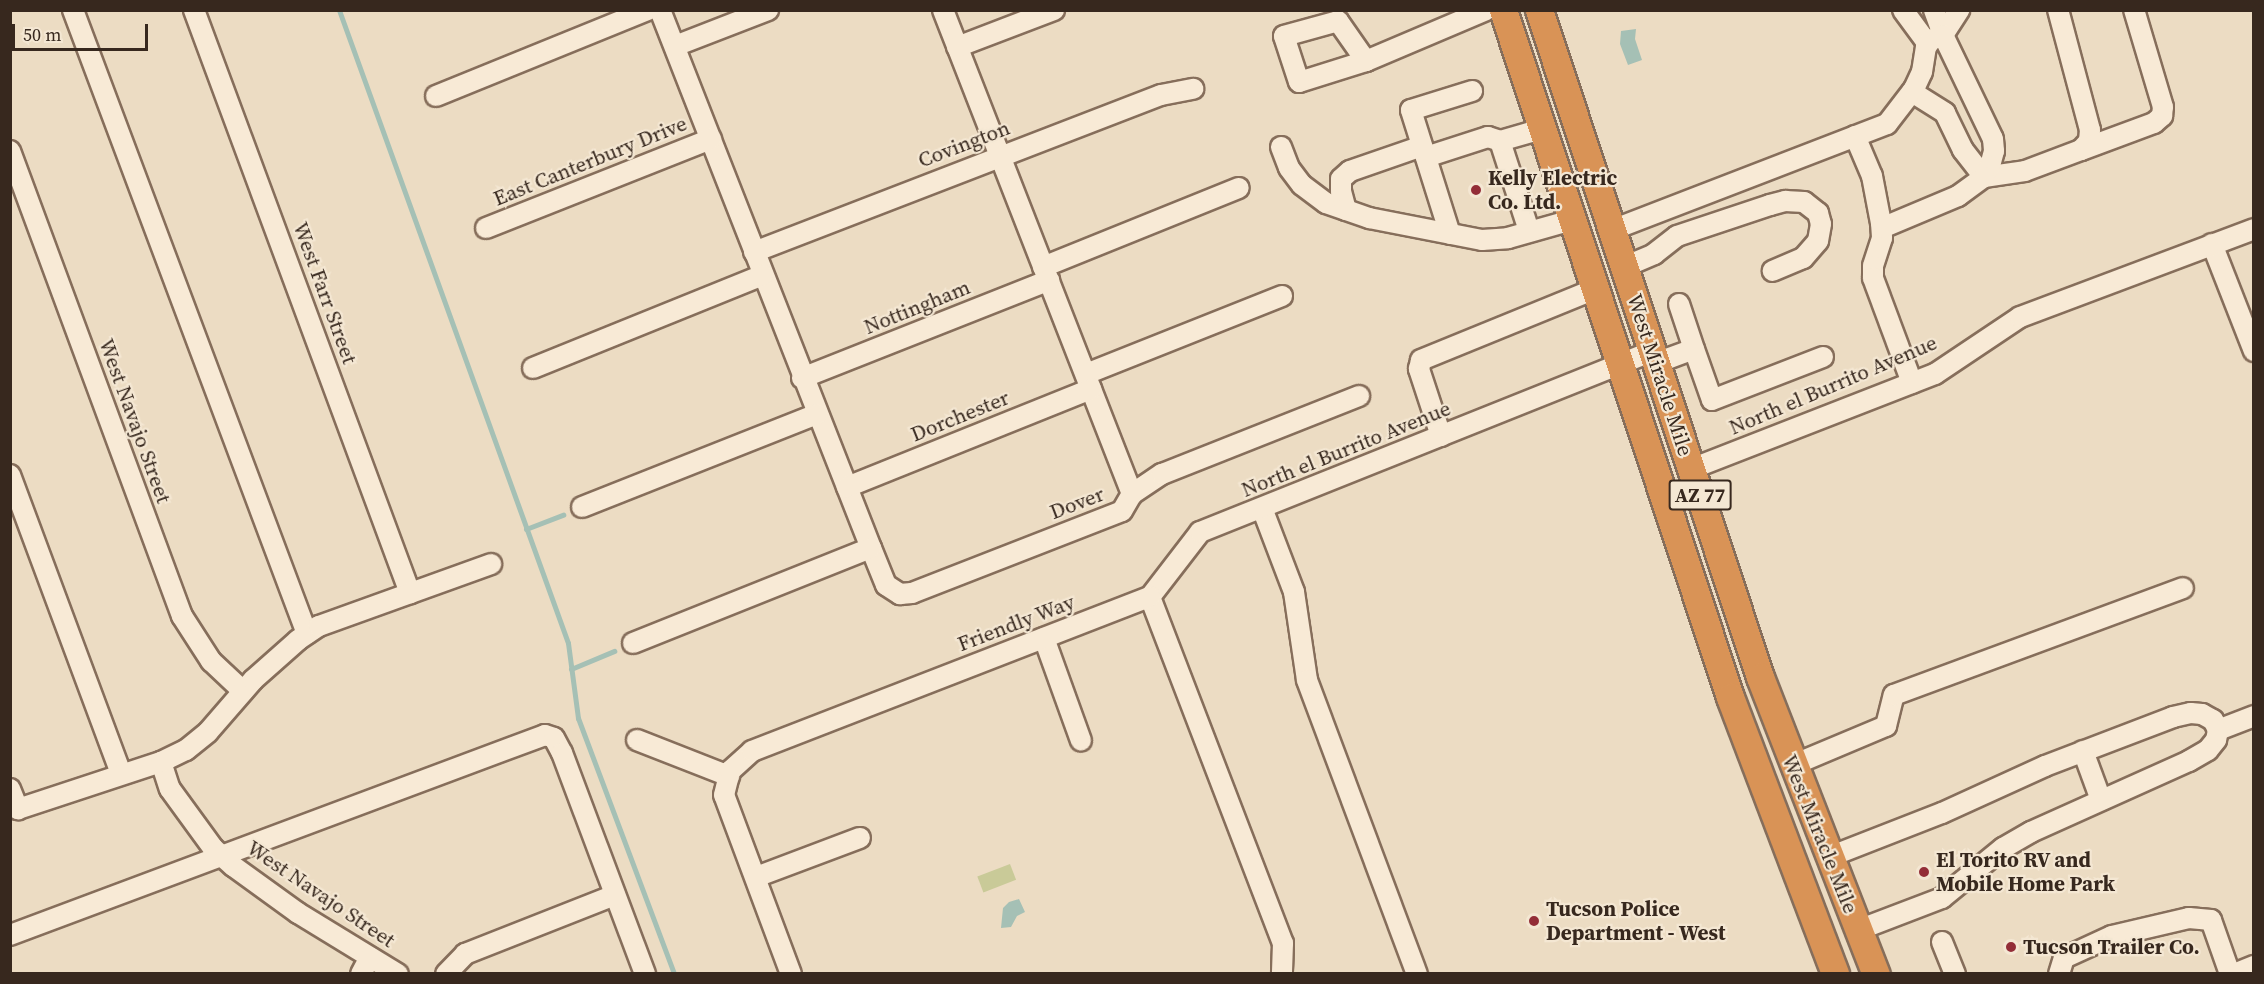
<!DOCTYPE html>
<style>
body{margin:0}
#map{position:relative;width:2264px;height:984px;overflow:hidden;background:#ecdcc3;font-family:"Source Serif 4",serif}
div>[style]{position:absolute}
.green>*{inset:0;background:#c9ca98;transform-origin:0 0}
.water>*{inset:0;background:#a5c0b5}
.stream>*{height:5px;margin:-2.5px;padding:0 2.5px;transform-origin:2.5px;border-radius:2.5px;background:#a5c0b5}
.roads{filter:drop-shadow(2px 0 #866e5b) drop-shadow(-2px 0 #866e5b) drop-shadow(0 2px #866e5b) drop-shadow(0 -2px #866e5b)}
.minor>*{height:20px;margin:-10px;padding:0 10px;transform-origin:10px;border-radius:10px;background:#f8ead6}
.highway>*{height:27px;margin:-13.5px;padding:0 13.5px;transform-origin:13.5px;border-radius:13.5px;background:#d99356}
.dots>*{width:16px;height:16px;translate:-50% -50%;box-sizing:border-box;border:3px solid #f4e7d3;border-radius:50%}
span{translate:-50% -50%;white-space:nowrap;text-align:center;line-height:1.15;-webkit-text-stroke:4.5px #f4e7d3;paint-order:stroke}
.shield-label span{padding:2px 4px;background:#f4e7d3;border:2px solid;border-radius:4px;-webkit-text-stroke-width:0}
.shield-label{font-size:20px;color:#37281e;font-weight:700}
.street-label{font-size:21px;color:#37281e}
.poi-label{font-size:21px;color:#37281e;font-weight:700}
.left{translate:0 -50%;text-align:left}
.frame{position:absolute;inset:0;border:12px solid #37281e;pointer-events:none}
.scale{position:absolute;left:12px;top:24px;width:136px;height:27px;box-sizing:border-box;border:3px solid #37281e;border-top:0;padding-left:8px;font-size:18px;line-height:21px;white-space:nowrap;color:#37281e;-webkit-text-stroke:4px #f4e7d3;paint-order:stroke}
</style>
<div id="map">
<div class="green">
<div style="left:1010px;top:864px;width:17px;height:35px;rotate:69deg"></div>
</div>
<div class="water">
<div style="clip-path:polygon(1636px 29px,1635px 39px,1642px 60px,1628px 65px,1620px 44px,1621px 31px)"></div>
<div style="clip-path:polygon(1019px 899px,1025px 912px,1017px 916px,1011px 927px,1001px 928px,1003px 908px,1009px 902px)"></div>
</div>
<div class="stream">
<div style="left:339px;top:10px;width:673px;rotate:70.11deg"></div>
<div style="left:568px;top:643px;width:76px;rotate:82.4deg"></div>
<div style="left:578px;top:718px;width:273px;rotate:69.4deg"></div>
<div style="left:526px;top:529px;width:40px;rotate:-21deg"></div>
<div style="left:571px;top:669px;width:47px;rotate:-22.7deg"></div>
</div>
<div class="roads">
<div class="minor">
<div style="left:73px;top:10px;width:666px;rotate:69.44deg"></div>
<div style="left:194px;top:10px;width:622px;rotate:69.67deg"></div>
<div style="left:660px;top:10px;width:578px;rotate:68.59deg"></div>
<div style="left:871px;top:548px;width:40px;rotate:68deg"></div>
<div style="left:886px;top:585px;width:17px;rotate:33deg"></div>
<div style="left:900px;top:594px;width:12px;rotate:-5deg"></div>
<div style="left:912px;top:593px;width:225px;rotate:-21.3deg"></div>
<div style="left:1122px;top:511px;width:20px;rotate:-60deg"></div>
<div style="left:1132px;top:494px;width:36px;rotate:-34deg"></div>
<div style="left:1162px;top:474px;width:212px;rotate:-21.6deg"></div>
<div style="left:943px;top:10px;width:520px;rotate:68.67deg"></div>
<div style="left:1903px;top:10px;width:42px;rotate:53.7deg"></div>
<div style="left:1934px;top:10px;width:27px;rotate:70deg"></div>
<div style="left:1338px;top:21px;width:49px;rotate:55deg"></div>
<div style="left:1366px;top:61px;width:70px;rotate:162.6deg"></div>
<div style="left:1299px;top:82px;width:48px;rotate:-108.1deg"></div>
<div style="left:1284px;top:36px;width:56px;rotate:-15.5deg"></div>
<div style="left:1943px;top:35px;width:30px;rotate:-57deg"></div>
<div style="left:675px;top:46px;width:100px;rotate:-21.2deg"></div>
<div style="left:957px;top:47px;width:104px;rotate:-20.9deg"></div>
<div style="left:1366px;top:61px;width:130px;rotate:-23deg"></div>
<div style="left:1912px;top:92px;width:39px;rotate:32deg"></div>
<div style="left:1945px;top:113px;width:41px;rotate:64.1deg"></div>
<div style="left:1963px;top:150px;width:34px;rotate:52deg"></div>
<div style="left:1984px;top:177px;width:41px;rotate:-8.3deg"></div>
<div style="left:2025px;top:171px;width:60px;rotate:-20.6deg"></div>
<div style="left:2081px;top:150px;width:12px;rotate:-48deg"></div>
<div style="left:2089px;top:141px;width:11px;rotate:-85deg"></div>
<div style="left:2090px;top:130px;width:124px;rotate:-104.9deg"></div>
<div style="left:436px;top:96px;width:229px;rotate:-22.1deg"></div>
<div style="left:1855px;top:136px;width:43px;rotate:67deg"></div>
<div style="left:1872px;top:176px;width:48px;rotate:79.2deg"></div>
<div style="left:1881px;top:223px;width:15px;rotate:86deg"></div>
<div style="left:1882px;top:238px;width:29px;rotate:108deg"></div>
<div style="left:1873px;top:266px;width:12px;rotate:90deg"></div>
<div style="left:1873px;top:278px;width:112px;rotate:69.6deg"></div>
<div style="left:1500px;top:141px;width:95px;rotate:72.1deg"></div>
<div style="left:1281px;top:147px;width:22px;rotate:69deg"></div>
<div style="left:1289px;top:168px;width:21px;rotate:53deg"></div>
<div style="left:1302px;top:185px;width:30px;rotate:37deg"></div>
<div style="left:1326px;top:203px;width:46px;rotate:19.2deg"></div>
<div style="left:1369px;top:218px;width:115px;rotate:11deg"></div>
<div style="left:1482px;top:240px;width:26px;rotate:-4deg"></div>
<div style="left:1508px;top:238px;width:66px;rotate:-15.7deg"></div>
<div style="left:2081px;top:150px;width:78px;rotate:-20.3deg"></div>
<div style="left:2154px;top:123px;width:11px;rotate:-41deg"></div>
<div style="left:2162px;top:116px;width:9px;rotate:-84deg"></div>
<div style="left:2163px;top:107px;width:101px;rotate:-106.6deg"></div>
<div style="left:10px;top:151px;width:496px;rotate:69.7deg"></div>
<div style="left:182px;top:616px;width:54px;rotate:57.2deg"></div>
<div style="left:211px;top:661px;width:44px;rotate:43.2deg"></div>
<div style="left:1426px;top:157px;width:65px;rotate:-17.9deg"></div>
<div style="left:1488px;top:137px;width:13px;rotate:18deg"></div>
<div style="left:1500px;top:141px;width:44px;rotate:-15.9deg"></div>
<div style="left:1346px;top:210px;width:20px;rotate:-105deg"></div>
<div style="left:1341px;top:191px;width:12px;rotate:-90deg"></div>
<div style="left:1341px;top:179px;width:12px;rotate:-42deg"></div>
<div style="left:1350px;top:171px;width:76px;rotate:-19.1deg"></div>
<div style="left:486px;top:228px;width:242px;rotate:-21.6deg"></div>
<div style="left:1612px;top:230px;width:295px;rotate:-21.1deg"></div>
<div style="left:1887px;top:124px;width:44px;rotate:-52.4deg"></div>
<div style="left:1914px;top:89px;width:19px;rotate:-65deg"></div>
<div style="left:1922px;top:72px;width:25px;rotate:-81deg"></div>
<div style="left:1926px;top:47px;width:9px;rotate:-54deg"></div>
<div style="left:1931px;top:40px;width:13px;rotate:-23deg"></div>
<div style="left:1943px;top:35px;width:115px;rotate:64.3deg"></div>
<div style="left:1993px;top:139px;width:12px;rotate:85deg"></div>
<div style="left:1994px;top:151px;width:16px;rotate:105deg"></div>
<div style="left:1990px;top:166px;width:13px;rotate:119deg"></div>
<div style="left:1984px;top:177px;width:32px;rotate:144deg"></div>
<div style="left:1958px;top:196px;width:82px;rotate:157.2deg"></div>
<div style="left:1450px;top:234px;width:130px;rotate:-107.5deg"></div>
<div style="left:1411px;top:110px;width:64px;rotate:-17.3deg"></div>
<div style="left:2212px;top:244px;width:115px;rotate:68.6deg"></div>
<div style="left:754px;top:252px;width:436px;rotate:-21.1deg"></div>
<div style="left:1161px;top:95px;width:33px;rotate:-11deg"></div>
<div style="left:1043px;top:267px;width:211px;rotate:-22deg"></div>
<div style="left:1624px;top:267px;width:33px;rotate:-23deg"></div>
<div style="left:1654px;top:254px;width:29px;rotate:-38deg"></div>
<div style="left:1677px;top:236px;width:98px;rotate:-18.4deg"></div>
<div style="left:1770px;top:205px;width:16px;rotate:-15deg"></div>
<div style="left:1785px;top:201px;width:19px;rotate:3deg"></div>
<div style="left:1804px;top:202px;width:18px;rotate:38deg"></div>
<div style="left:1818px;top:213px;width:11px;rotate:75deg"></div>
<div style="left:1821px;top:224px;width:17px;rotate:100deg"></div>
<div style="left:1818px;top:241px;width:23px;rotate:131deg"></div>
<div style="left:1803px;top:258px;width:33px;rotate:157deg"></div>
<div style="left:1679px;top:304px;width:47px;rotate:71.6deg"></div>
<div style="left:1656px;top:363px;width:40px;rotate:-20.2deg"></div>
<div style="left:1694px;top:349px;width:54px;rotate:70.6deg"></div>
<div style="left:1712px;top:400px;width:119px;rotate:-21.2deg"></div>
<div style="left:533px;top:368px;width:248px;rotate:-22deg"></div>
<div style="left:1086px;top:374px;width:211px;rotate:-21.7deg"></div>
<div style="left:802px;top:378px;width:266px;rotate:-21.6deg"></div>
<div style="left:1441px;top:436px;width:71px;rotate:-108.2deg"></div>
<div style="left:1419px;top:369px;width:9px;rotate:-77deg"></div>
<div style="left:1421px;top:360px;width:188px;rotate:-22.2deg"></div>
<div style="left:1691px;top:469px;width:262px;rotate:-21.3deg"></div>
<div style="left:1935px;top:374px;width:102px;rotate:-33.8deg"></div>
<div style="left:2020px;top:317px;width:250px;rotate:-20.6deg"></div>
<div style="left:10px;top:475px;width:319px;rotate:69.6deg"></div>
<div style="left:847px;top:487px;width:263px;rotate:-21.9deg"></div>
<div style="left:582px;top:507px;width:253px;rotate:-21.6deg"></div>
<div style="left:1262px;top:508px;width:90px;rotate:69.1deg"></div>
<div style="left:1294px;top:592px;width:89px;rotate:81.6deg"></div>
<div style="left:1307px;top:680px;width:314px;rotate:69.5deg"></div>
<div style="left:1150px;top:597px;width:82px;rotate:-52.4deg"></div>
<div style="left:1200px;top:532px;width:487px;rotate:-21.8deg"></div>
<div style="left:1150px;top:597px;width:371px;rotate:69deg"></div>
<div style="left:1283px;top:943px;width:31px;rotate:92deg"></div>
<div style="left:1044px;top:638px;width:109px;rotate:70.2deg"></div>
<div style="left:633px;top:643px;width:256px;rotate:-21.8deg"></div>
<div style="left:2218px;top:730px;width:39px;rotate:-21deg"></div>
<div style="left:637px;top:740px;width:99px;rotate:21.4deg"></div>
<div style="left:2083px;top:751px;width:52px;rotate:69.8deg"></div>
<div style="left:161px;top:762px;width:28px;rotate:72deg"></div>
<div style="left:170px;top:789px;width:73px;rotate:53.9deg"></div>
<div style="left:213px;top:848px;width:27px;rotate:42deg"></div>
<div style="left:233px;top:866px;width:80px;rotate:35.9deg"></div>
<div style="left:298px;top:913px;width:117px;rotate:31.4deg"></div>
<div style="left:1793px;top:765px;width:101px;rotate:-22.8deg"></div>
<div style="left:1886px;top:726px;width:32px;rotate:-76deg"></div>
<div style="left:1894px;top:695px;width:308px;rotate:-20.3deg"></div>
<div style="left:10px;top:789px;width:22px;rotate:68deg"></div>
<div style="left:18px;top:809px;width:151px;rotate:-18.2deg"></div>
<div style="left:161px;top:762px;width:28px;rotate:-26deg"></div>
<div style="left:186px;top:750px;width:28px;rotate:-39deg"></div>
<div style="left:208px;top:732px;width:69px;rotate:-49.1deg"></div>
<div style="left:253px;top:680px;width:60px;rotate:-41.6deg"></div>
<div style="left:298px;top:640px;width:25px;rotate:-34deg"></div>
<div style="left:319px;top:626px;width:183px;rotate:-19.8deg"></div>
<div style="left:1829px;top:857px;width:121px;rotate:-21.3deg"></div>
<div style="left:1942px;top:813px;width:113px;rotate:-24.5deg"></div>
<div style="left:2045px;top:766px;width:137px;rotate:-20.9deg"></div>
<div style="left:2173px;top:717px;width:18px;rotate:-13deg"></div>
<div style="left:2191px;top:713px;width:11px;rotate:5deg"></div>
<div style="left:2202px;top:714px;width:13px;rotate:29deg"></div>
<div style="left:2213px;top:720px;width:11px;rotate:63deg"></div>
<div style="left:2218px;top:730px;width:10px;rotate:101deg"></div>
<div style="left:2216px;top:740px;width:13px;rotate:129deg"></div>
<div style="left:2208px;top:750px;width:22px;rotate:150deg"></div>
<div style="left:2189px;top:761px;width:173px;rotate:155.8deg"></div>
<div style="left:2031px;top:832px;width:32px;rotate:150deg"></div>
<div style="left:2003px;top:848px;width:79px;rotate:140.7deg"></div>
<div style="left:1942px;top:898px;width:90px;rotate:159.1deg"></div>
<div style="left:756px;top:877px;width:111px;rotate:-20.6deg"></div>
<div style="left:10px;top:935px;width:571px;rotate:-20.5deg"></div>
<div style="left:545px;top:735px;width:9px;rotate:18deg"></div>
<div style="left:554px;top:738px;width:17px;rotate:62deg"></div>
<div style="left:562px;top:753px;width:236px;rotate:69.4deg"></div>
<div style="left:1942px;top:942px;width:35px;rotate:68deg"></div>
<div style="left:361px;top:974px;width:19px;rotate:-62deg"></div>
<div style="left:446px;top:974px;width:28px;rotate:-46deg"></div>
<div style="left:465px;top:954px;width:161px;rotate:-21.5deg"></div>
<div style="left:791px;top:974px;width:191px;rotate:-110.5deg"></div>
<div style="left:724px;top:795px;width:25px;rotate:-76deg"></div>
<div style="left:730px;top:771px;width:30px;rotate:-42deg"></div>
<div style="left:752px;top:751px;width:427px;rotate:-21.2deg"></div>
<div style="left:2059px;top:974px;width:17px;rotate:-73deg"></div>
<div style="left:2064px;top:958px;width:53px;rotate:-24.6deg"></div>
<div style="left:2112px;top:936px;width:79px;rotate:-13.2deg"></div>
<div style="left:2189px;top:918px;width:22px;rotate:5deg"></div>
<div style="left:2211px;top:920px;width:57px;rotate:70.6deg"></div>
<div style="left:2234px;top:974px;width:22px;rotate:-22deg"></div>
</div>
<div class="highway">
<div style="left:1503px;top:10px;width:724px;rotate:71.72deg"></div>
<div style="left:1730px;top:697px;width:296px;rotate:69.2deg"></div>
<div style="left:1539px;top:10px;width:703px;rotate:71.67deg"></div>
<div style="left:1760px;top:677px;width:319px;rotate:68.7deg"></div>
</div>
</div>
<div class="dots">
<div style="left:1476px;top:190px;background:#932d37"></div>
<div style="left:1924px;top:872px;background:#932d37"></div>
<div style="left:1534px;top:921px;background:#932d37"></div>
<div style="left:2011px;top:947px;background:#932d37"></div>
</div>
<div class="shield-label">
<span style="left:1700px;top:495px">AZ 77</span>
</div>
<div class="street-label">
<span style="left:964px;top:144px;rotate:-21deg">Covington</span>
<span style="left:590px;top:161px;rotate:-22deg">East Canterbury Drive</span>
<span style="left:325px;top:293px;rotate:70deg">West Farr Street</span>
<span style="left:917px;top:307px;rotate:-22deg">Nottingham</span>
<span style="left:1660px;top:375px;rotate:72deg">West Miracle Mile</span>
<span style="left:1833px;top:385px;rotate:-23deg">North el Burrito Avenue</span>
<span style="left:960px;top:416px;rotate:-22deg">Dorchester</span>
<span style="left:135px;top:421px;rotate:70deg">West Navajo Street</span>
<span style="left:1346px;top:449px;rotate:-22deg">North el Burrito Avenue</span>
<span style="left:1077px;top:503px;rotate:-21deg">Dover</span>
<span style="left:1016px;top:623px;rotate:-21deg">Friendly Way</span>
<span style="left:1820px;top:834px;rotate:68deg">West Miracle Mile</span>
<span style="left:321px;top:894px;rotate:34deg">West Navajo Street</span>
</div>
<div class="poi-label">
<span class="left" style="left:1488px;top:190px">Kelly Electric<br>Co. Ltd.</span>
<span class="left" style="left:1936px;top:872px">El Torito RV and<br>Mobile Home Park</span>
<span class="left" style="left:1546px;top:921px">Tucson Police<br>Department - West</span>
<span class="left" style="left:2023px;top:947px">Tucson Trailer Co.</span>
</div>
<div class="frame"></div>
<div class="scale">50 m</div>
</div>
